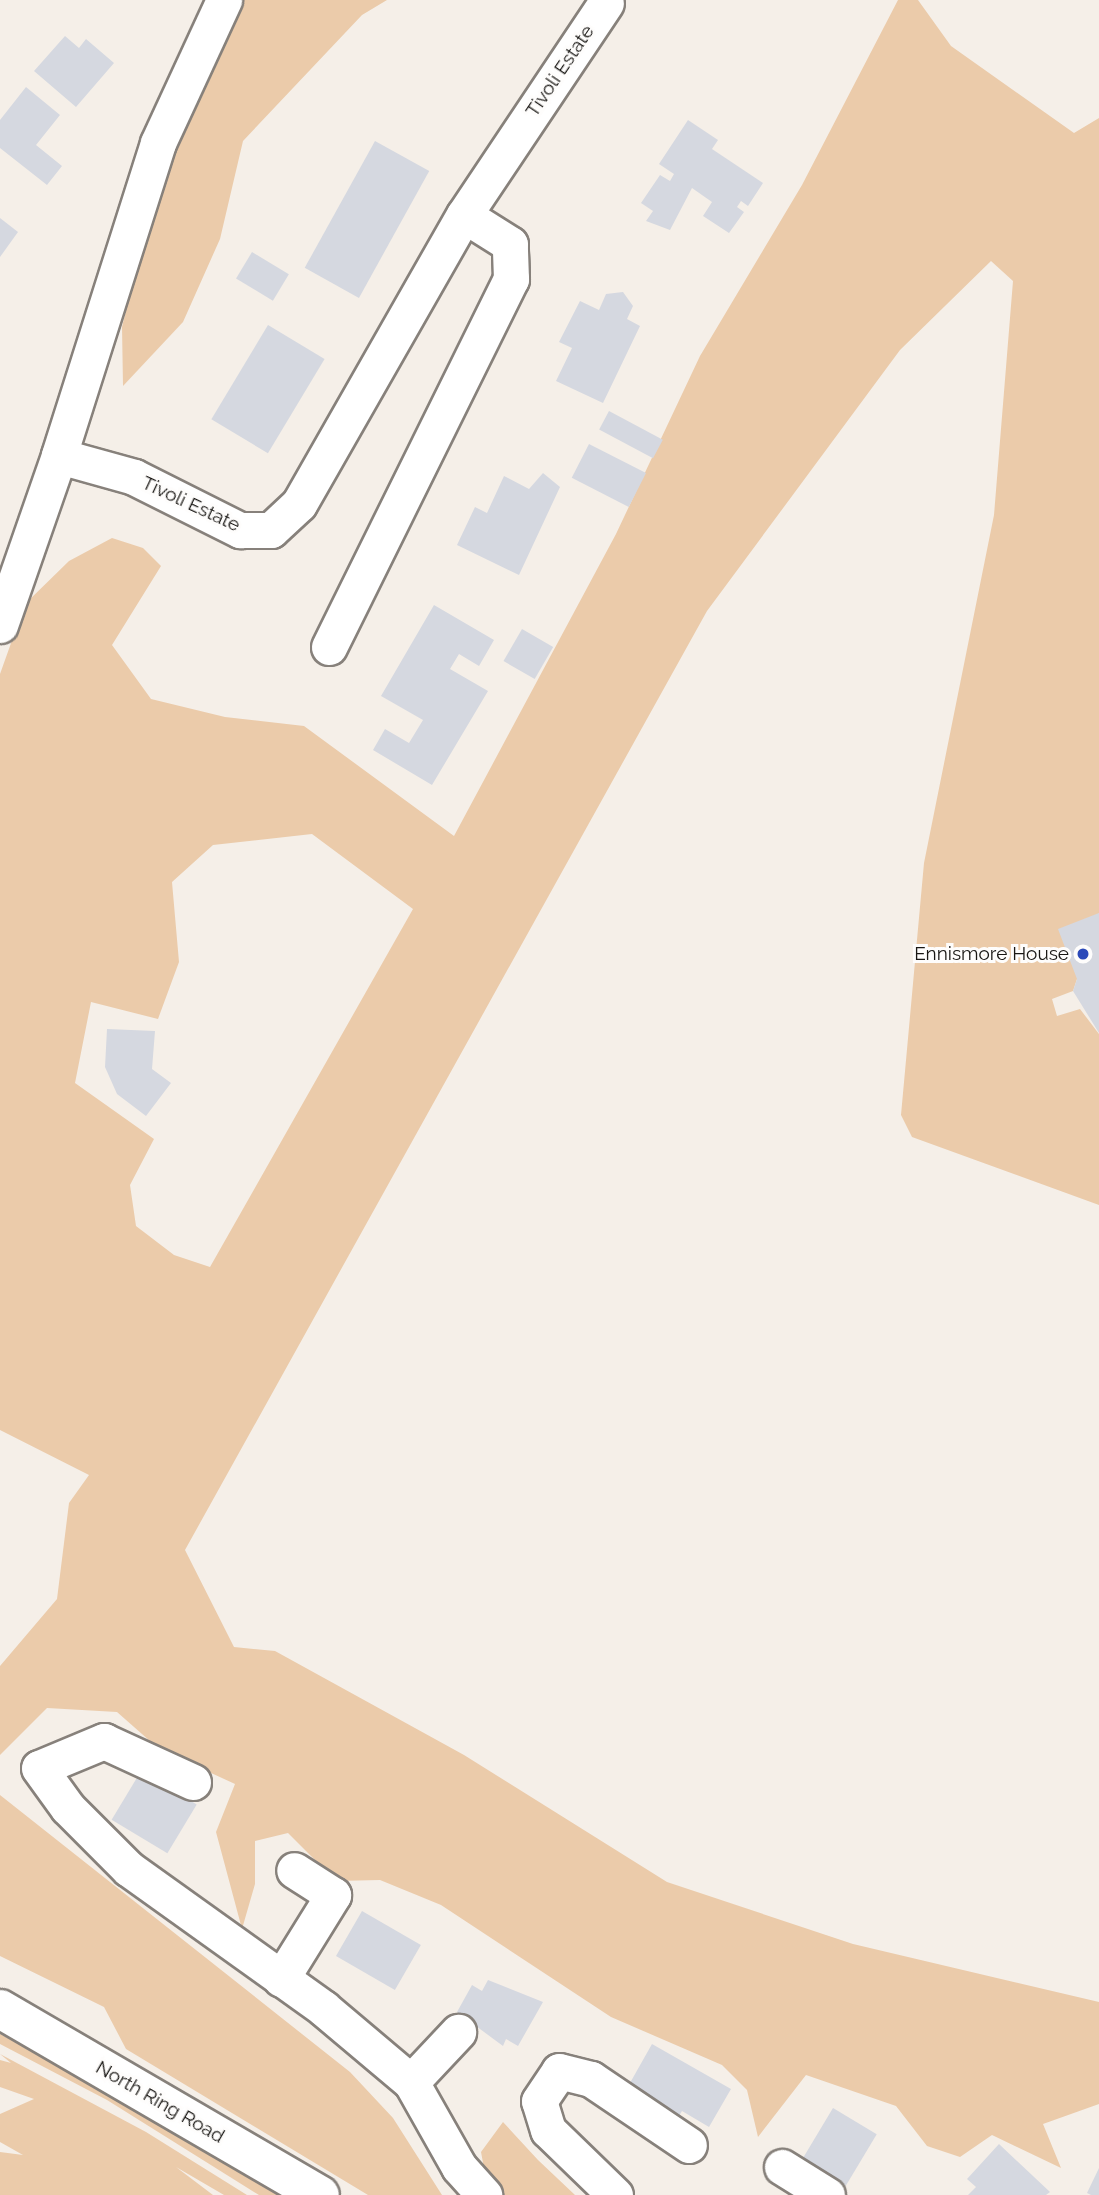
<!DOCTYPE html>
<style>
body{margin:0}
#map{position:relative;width:1099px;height:2195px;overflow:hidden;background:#f5efe8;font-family:Raleway,sans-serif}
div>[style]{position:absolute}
.green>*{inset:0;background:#ebcbaa}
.building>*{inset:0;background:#d5d8e0;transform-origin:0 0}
.roads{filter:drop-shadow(2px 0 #87817b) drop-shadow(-2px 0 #87817b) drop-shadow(0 2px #87817b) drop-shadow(0 -2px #87817b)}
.minor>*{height:35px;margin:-17.5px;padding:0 17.5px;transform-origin:17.5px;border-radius:17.5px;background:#fff}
.major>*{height:38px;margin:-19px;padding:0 19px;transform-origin:19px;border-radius:19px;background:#fff}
.dots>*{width:19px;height:19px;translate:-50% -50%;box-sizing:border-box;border:4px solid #fefdfc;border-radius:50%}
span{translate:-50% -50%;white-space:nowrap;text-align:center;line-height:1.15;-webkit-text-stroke:6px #fefdfc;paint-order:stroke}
.street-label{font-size:19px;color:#191714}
.poi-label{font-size:19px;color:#191714}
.right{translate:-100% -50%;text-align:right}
</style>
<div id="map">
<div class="green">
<div style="clip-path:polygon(235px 0,387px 0,362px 15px,243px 141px,220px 239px,183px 322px,123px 386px,122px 327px,167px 143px)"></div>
<div style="clip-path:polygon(evenodd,898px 0,918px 0,951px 46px,1074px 133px,1099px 118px,1099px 913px,1073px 991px,1052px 999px,1057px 1016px,1080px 1009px,1099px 1034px,1099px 1205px,912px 1137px,901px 1115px,924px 863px,994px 515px,1013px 281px,991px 261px,900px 350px,707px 611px,185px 1550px,234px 1647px,275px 1651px,464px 1755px,667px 1882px,853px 1944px,1099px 2002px,1099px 2104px,1043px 2124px,1061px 2168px,992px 2135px,960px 2157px,927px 2146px,896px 2106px,806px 2075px,758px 2137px,747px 2090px,722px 2065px,611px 2017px,441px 1905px,380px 1880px,336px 1881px,288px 1833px,255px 1841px,255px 1884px,242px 1929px,216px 1832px,235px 1784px,159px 1749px,117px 1712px,47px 1708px,0 1755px,0 1666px,57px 1599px,69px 1503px,89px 1475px,0 1430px,0 674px,25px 604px,69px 561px,112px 538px,143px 548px,161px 566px,112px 645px,151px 699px,225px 717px,304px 726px,454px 836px,616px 534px,700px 356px,802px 185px,898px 0,312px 834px,413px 909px,210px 1267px,174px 1255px,136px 1226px,130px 1185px,154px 1139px,75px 1083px,91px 1002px,158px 1019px,179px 962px,172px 882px,213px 845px,312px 834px)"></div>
<div style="clip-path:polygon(0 1795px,350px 2072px,393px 2118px,442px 2195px,368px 2195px,126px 2049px,104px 2007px,0 1956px)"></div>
<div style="clip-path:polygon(0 2034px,121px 2097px,282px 2195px,259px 2195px,107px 2100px,0 2044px)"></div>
<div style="clip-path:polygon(0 2054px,146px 2132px,247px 2195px,224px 2195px,176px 2167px,213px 2195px,0 2195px,0 2152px,23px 2155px,0 2142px,0 2114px,34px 2099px,0 2087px,0 2060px,11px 2063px)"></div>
<div style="clip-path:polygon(503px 2122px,538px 2160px,575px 2195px,489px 2195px,481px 2152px)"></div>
</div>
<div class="building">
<div style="clip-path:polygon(65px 36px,79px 48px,86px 39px,114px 63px,76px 107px,34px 71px)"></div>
<div style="clip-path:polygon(26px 87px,60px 115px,36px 145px,62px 166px,47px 185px,0 148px,0 120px)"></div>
<div style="clip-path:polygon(688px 120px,718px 140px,712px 149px,763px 183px,748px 206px,741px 201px,737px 207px,744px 212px,729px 233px,703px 216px,712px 202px,692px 188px,670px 230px,646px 221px,653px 211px,641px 203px,660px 175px,670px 181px,674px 174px,659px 164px)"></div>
<div style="left:375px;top:141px;width:62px;height:145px;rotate:29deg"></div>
<div style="clip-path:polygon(0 218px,18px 232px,0 257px)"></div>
<div style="left:252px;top:252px;width:43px;height:31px;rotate:31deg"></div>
<div style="clip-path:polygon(623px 292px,633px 306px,627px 319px,640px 326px,603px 403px,556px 381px,572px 348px,559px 342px,580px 301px,599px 310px,606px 294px)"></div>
<div style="left:268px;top:325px;width:66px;height:110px;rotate:31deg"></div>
<div style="left:609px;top:411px;width:61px;height:21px;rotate:28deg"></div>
<div style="left:589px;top:444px;width:64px;height:38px;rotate:27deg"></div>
<div style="clip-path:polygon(543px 473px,560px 487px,519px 575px,457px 545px,475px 507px,487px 513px,504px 476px,529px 489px)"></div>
<div style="clip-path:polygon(434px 605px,494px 640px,479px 666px,459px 654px,450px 669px,488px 691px,432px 785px,373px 750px,385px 729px,409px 743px,423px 720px,381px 696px)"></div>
<div style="left:522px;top:629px;width:36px;height:37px;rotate:30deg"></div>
<div style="clip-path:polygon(1099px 913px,1099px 1033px,1073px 991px,1077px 979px,1058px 929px)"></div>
<div style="clip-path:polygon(107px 1029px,155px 1031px,152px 1069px,171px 1083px,146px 1116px,117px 1094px,105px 1067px)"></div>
<div style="left:141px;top:1771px;width:65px;height:57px;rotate:31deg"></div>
<div style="left:362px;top:1911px;width:68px;height:52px;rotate:30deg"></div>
<div style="clip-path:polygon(488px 1980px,543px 2002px,518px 2046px,506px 2039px,503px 2046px,457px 2012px,472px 1985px,482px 1991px)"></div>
<div style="clip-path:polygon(652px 2044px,731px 2089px,709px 2127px,682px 2111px,677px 2119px,626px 2090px)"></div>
<div style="left:833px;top:2108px;width:51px;height:60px;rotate:31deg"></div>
<div style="clip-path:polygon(999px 2144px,1050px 2192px,1046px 2195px,968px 2195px,976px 2187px,967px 2179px)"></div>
<div style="clip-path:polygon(1099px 2168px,1099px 2195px,1091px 2195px,1087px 2193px)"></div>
</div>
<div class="roads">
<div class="minor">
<div style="left:224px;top:0;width:157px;rotate:114.8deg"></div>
<div style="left:158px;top:143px;width:328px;rotate:107.6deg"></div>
<div style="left:59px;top:456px;width:78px;rotate:15.6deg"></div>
<div style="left:134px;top:477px;width:119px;rotate:26.6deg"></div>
<div style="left:240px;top:530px;width:31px"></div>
<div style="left:271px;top:530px;width:38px;rotate:-43deg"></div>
<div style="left:299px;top:504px;width:333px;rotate:-60.3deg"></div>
<div style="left:464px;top:215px;width:255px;rotate:-56.2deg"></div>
<div style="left:0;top:625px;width:179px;rotate:-70.8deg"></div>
<div style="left:329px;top:647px;width:411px;rotate:-63.7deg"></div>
<div style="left:511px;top:279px;width:35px;rotate:-92deg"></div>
<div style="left:510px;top:244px;width:54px;rotate:-147.8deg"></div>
<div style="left:193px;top:1782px;width:98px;rotate:-155.3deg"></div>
<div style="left:104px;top:1741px;width:70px;rotate:157.4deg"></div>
<div style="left:39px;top:1768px;width:49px;rotate:54.1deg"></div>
<div style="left:68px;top:1808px;width:86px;rotate:45deg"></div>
<div style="left:129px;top:1869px;width:239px;rotate:35.6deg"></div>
<div style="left:323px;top:2008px;width:115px;rotate:40.1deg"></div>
<div style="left:411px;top:2082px;width:98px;rotate:60.5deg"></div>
<div style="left:459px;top:2167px;width:38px;rotate:48deg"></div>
<div style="left:281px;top:1979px;width:99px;rotate:-58.2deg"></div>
<div style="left:333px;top:1895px;width:46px;rotate:-147.3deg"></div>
<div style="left:411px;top:2082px;width:69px;rotate:-46.8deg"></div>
<div style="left:782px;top:2167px;width:53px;rotate:31.9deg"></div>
<div style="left:615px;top:2195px;width:93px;rotate:-135.9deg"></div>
<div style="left:548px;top:2130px;width:30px;rotate:-107deg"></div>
<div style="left:539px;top:2101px;width:36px;rotate:-56deg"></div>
<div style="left:559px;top:2071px;width:33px;rotate:14deg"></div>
<div style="left:591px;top:2079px;width:118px;rotate:34deg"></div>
</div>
<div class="major">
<div style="left:0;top:2009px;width:370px;rotate:30.2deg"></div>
</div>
</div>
<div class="dots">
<div style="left:1083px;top:954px;background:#2b49b9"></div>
</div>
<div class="street-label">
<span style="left:560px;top:71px;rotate:-56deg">Tivoli Estate</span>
<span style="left:191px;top:504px;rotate:25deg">Tivoli Estate</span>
<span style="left:160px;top:2102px;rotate:30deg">North Ring Road</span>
</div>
<div class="poi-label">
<span class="right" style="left:1069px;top:954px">Ennismore House</span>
</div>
</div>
